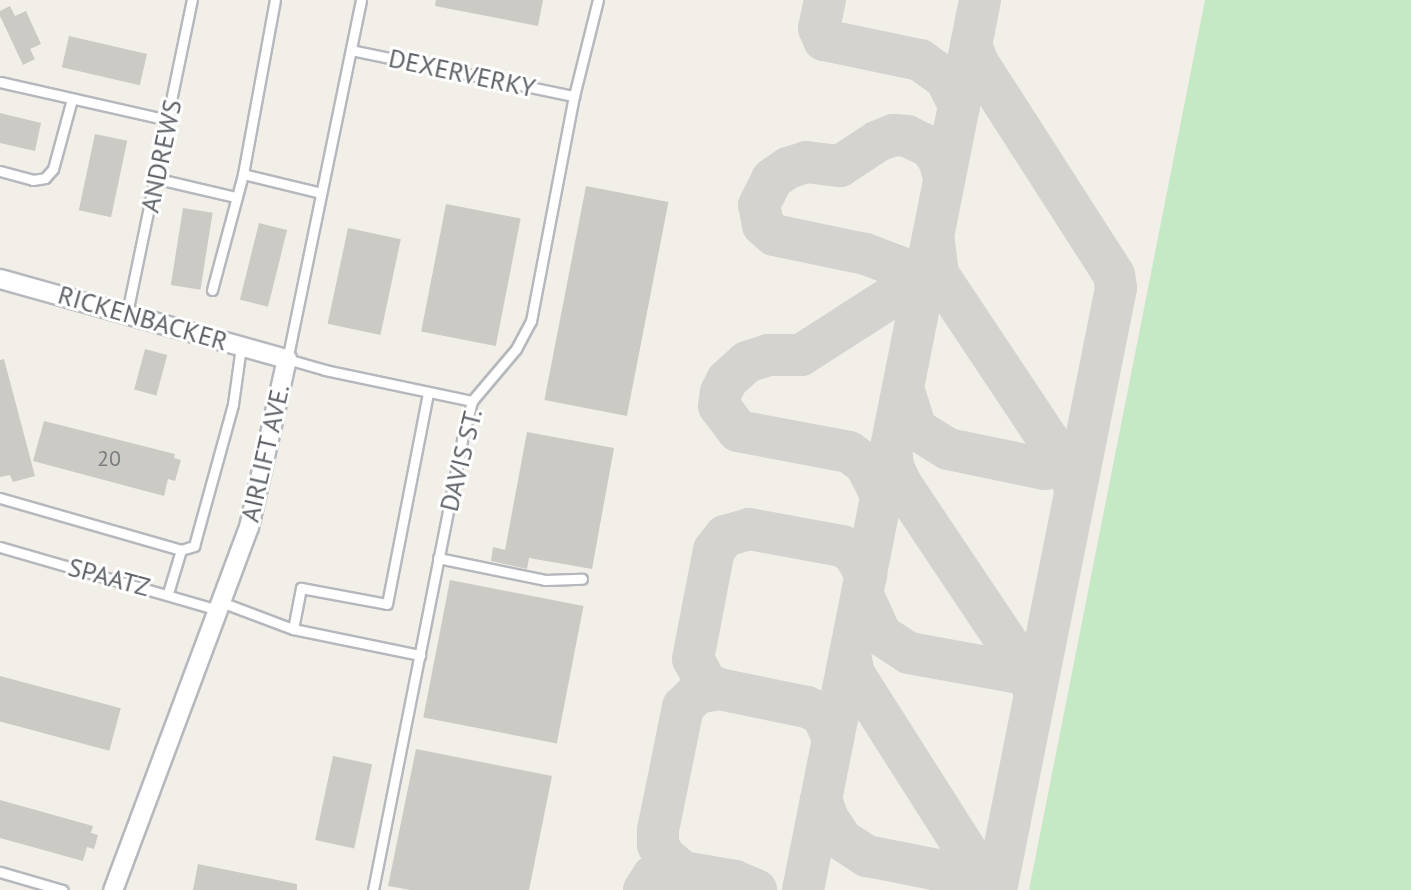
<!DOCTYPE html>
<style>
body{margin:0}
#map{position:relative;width:1411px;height:890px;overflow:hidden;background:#f1efe8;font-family:"PT Sans",sans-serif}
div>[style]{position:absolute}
.green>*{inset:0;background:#c5e8c5}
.taxiway>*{height:42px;margin:-21px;padding:0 21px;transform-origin:21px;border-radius:21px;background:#d4d3d0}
.building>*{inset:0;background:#cccac5;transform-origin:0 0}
.roads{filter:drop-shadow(2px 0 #b5b8bc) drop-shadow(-2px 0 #b5b8bc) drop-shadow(0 2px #b5b8bc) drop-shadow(0 -2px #b5b8bc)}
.lane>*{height:9px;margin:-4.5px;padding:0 4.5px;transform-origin:4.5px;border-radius:4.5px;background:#fff}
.street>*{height:18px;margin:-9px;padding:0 9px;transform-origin:9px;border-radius:9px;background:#fff}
span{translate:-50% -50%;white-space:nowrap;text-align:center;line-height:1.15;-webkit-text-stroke:6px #fff;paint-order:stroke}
.number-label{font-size:22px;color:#7a7d7f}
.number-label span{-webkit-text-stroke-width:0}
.street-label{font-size:26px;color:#5f6368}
</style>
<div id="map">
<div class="green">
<div style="clip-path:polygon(1205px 0,1411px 0,1411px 890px,1029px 890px)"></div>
</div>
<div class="taxiway">
<div style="left:825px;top:0;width:29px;rotate:102deg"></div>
<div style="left:819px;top:28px;width:13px;rotate:67deg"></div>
<div style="left:824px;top:40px;width:98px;rotate:11.8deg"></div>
<div style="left:920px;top:60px;width:32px;rotate:36deg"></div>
<div style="left:946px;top:79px;width:30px;rotate:64deg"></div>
<div style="left:971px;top:45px;width:19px;rotate:69deg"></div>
<div style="left:978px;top:63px;width:252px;rotate:57.3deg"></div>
<div style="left:1114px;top:275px;width:13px;rotate:81deg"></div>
<div style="left:1116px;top:288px;width:614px;rotate:101.27deg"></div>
<div style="left:934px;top:242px;width:32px;rotate:83deg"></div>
<div style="left:938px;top:274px;width:239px;rotate:56.4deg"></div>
<div style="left:1070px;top:473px;width:19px;rotate:74deg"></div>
<div style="left:920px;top:303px;width:32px;rotate:-116deg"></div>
<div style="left:906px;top:274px;width:12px;rotate:-138deg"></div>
<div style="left:897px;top:266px;width:34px;rotate:-159deg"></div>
<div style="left:865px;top:254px;width:93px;rotate:-168.2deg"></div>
<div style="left:774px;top:235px;width:15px;rotate:-138deg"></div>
<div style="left:763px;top:225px;width:20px;rotate:-101deg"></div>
<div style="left:759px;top:205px;width:29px;rotate:-63deg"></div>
<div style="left:772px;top:179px;width:19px;rotate:-35deg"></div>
<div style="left:788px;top:168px;width:19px;rotate:-18deg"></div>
<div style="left:806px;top:162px;width:34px;rotate:7deg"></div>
<div style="left:840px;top:166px;width:45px;rotate:-33.3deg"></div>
<div style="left:878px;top:141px;width:17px;rotate:-21deg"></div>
<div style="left:894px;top:135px;width:13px;rotate:4deg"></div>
<div style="left:907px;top:136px;width:25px;rotate:26deg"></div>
<div style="left:930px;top:147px;width:16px;rotate:55deg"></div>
<div style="left:939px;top:160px;width:19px;rotate:74deg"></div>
<div style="left:903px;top:388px;width:43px;rotate:72.4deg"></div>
<div style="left:916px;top:429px;width:38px;rotate:32deg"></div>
<div style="left:948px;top:449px;width:99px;rotate:11.7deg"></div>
<div style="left:1045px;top:469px;width:19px;rotate:-21deg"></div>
<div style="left:1063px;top:462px;width:24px;rotate:-36deg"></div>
<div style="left:891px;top:447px;width:20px;rotate:84deg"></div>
<div style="left:893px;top:467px;width:19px;rotate:65deg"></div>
<div style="left:901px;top:484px;width:225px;rotate:56.2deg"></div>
<div style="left:1026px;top:671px;width:24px;rotate:68deg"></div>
<div style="left:879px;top:491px;width:30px;rotate:-117deg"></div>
<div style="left:865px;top:464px;width:20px;rotate:-143deg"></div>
<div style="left:849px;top:452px;width:113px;rotate:-169.3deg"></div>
<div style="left:738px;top:431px;width:31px;rotate:-127deg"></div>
<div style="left:719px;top:406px;width:14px;rotate:-82deg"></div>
<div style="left:721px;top:392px;width:13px;rotate:-63deg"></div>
<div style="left:727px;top:380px;width:27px;rotate:-42deg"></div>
<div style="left:747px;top:362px;width:22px;rotate:-18deg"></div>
<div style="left:768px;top:355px;width:33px"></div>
<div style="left:801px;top:355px;width:130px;rotate:-32.7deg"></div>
<div style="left:910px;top:285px;width:26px;rotate:-50deg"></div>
<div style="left:862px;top:593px;width:46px;rotate:65.7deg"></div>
<div style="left:881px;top:635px;width:33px;rotate:33deg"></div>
<div style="left:909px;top:653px;width:107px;rotate:10.3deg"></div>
<div style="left:1014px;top:672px;width:28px;rotate:-35deg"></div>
<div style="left:850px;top:655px;width:19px;rotate:78deg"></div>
<div style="left:854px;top:674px;width:256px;rotate:57.6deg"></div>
<div style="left:719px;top:689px;width:14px;rotate:-155deg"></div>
<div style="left:706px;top:683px;width:27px;rotate:-118deg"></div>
<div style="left:693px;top:659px;width:111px;rotate:-79.1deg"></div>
<div style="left:714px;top:550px;width:18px;rotate:-52deg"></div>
<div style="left:725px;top:536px;width:25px;rotate:-16deg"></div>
<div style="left:749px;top:529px;width:95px;rotate:10.4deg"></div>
<div style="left:842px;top:546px;width:13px;rotate:32deg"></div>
<div style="left:853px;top:553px;width:26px;rotate:59deg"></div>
<div style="left:821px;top:799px;width:21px;rotate:71deg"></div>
<div style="left:828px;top:819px;width:25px;rotate:56deg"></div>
<div style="left:842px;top:840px;width:30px;rotate:33deg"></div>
<div style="left:867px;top:856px;width:104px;rotate:11.1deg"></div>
<div style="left:969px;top:876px;width:17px;rotate:-24deg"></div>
<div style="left:985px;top:869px;width:12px;rotate:-48deg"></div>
<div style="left:683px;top:872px;width:23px;rotate:-140deg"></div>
<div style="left:665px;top:857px;width:14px;rotate:-120deg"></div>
<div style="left:658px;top:845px;width:15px;rotate:-90deg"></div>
<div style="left:658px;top:830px;width:126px;rotate:-78.5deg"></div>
<div style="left:683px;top:707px;width:20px;rotate:-45deg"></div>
<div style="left:697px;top:693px;width:22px;rotate:-10deg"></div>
<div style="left:719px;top:689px;width:90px;rotate:11.6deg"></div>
<div style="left:807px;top:707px;width:17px;rotate:25deg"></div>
<div style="left:822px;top:714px;width:27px;rotate:66deg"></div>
<div style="left:644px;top:890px;width:17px;rotate:-57deg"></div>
<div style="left:653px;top:876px;width:19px;rotate:-18deg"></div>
<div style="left:671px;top:870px;width:65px;rotate:9.8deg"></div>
<div style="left:735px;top:881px;width:23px;rotate:23deg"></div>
<div style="left:803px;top:890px;width:907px;rotate:-78.75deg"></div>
</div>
<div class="building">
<div style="clip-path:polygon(436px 0,543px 0,538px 26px,435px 6px)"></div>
<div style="clip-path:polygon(10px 6px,15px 16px,26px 11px,41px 44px,30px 49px,35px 59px,23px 65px,0 16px,0 11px)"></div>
<div style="left:69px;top:36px;width:80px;height:32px;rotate:13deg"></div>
<div style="clip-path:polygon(0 113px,41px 123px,35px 151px,0 143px)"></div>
<div style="left:95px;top:134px;width:33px;height:78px;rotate:12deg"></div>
<div style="left:586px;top:186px;width:84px;height:218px;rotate:11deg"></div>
<div style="left:446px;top:204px;width:76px;height:130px;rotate:11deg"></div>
<div style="left:183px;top:208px;width:30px;height:78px;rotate:9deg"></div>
<div style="left:259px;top:223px;width:29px;height:79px;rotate:14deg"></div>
<div style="left:348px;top:228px;width:54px;height:98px;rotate:12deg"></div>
<div style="left:145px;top:349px;width:23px;height:42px;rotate:15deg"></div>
<div style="clip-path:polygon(4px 359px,35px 476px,13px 482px,10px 475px,0 477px,0 360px)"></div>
<div style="clip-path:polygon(44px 421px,175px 454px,174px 458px,181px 460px,175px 481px,168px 479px,164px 496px,33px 461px)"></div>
<div style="clip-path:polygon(527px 432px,614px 448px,592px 569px,529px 558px,527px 569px,491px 561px,493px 547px,505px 550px)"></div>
<div style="left:450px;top:580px;width:136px;height:140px;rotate:11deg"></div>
<div style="left:0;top:676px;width:125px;height:44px;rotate:15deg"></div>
<div style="clip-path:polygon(416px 749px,552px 776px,529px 890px,411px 890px,388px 886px)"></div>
<div style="left:333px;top:756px;width:40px;height:86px;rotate:12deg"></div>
<div style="clip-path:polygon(0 800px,93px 826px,91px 833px,98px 835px,94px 849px,87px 847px,83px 861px,0 838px)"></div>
<div style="clip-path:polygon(198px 864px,297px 884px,297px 890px,193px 890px)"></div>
</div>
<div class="roads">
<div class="lane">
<div style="left:361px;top:0;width:367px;rotate:101.6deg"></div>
<div style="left:287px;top:359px;width:40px;rotate:16deg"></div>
<div style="left:325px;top:370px;width:150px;rotate:11.9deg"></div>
<div style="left:351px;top:50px;width:228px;rotate:11.7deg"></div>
<div style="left:0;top:82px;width:173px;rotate:12.7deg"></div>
<div style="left:0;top:171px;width:34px;rotate:15deg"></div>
<div style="left:33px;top:180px;width:12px;rotate:-9deg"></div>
<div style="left:45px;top:178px;width:12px;rotate:-48deg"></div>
<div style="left:53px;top:169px;width:73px;rotate:-74.8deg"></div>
<div style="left:243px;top:174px;width:80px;rotate:13.7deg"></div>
<div style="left:154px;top:178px;width:83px;rotate:13.2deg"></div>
<div style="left:212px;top:290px;width:120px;rotate:-75deg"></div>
<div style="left:243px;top:174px;width:177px;rotate:-79.6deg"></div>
<div style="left:127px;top:313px;width:320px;rotate:-78.3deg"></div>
<div style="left:0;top:498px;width:188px;rotate:16deg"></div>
<div style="left:181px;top:550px;width:45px;rotate:106.8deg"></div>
<div style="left:0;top:547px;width:227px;rotate:16.1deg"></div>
<div style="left:181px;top:550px;width:14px;rotate:-17deg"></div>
<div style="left:194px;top:546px;width:147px;rotate:-74.6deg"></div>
<div style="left:233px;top:404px;width:59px;rotate:-82.1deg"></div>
<div style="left:438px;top:558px;width:109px;rotate:11.6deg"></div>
<div style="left:545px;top:580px;width:37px;rotate:-2deg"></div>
<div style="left:221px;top:602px;width:77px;rotate:20.6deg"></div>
<div style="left:293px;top:629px;width:130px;rotate:11.6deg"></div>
<div style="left:293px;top:629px;width:42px;rotate:-79deg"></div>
<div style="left:301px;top:588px;width:87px;rotate:10.5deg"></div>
<div style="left:387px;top:604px;width:214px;rotate:-79deg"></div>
<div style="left:0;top:872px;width:65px;rotate:16.2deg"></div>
<div style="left:373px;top:890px;width:459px;rotate:-78.8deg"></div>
<div style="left:462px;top:440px;width:40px;rotate:-75.6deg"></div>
<div style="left:472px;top:401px;width:68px;rotate:-49.8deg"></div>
<div style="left:516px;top:349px;width:32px;rotate:-62deg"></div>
<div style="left:531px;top:321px;width:229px;rotate:-79.2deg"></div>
<div style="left:574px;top:96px;width:99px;rotate:-76deg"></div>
</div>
<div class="street">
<div style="left:0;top:279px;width:298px;rotate:15.6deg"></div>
<div style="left:287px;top:359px;width:172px;rotate:102.7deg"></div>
<div style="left:249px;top:527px;width:388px;rotate:110.5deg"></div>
</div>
</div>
<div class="number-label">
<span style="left:109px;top:459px">20</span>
</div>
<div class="street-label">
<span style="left:462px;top:73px;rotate:12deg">DEXERVERKY</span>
<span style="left:161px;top:156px;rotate:-78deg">ANDREWS</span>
<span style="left:143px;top:318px;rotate:16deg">RICKENBACKER</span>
<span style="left:265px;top:453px;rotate:-77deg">AIRLIFT AVE.</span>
<span style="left:461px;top:460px;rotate:-76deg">DAVIS ST.</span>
<span style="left:109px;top:577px;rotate:15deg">SPAATZ</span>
</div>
</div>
